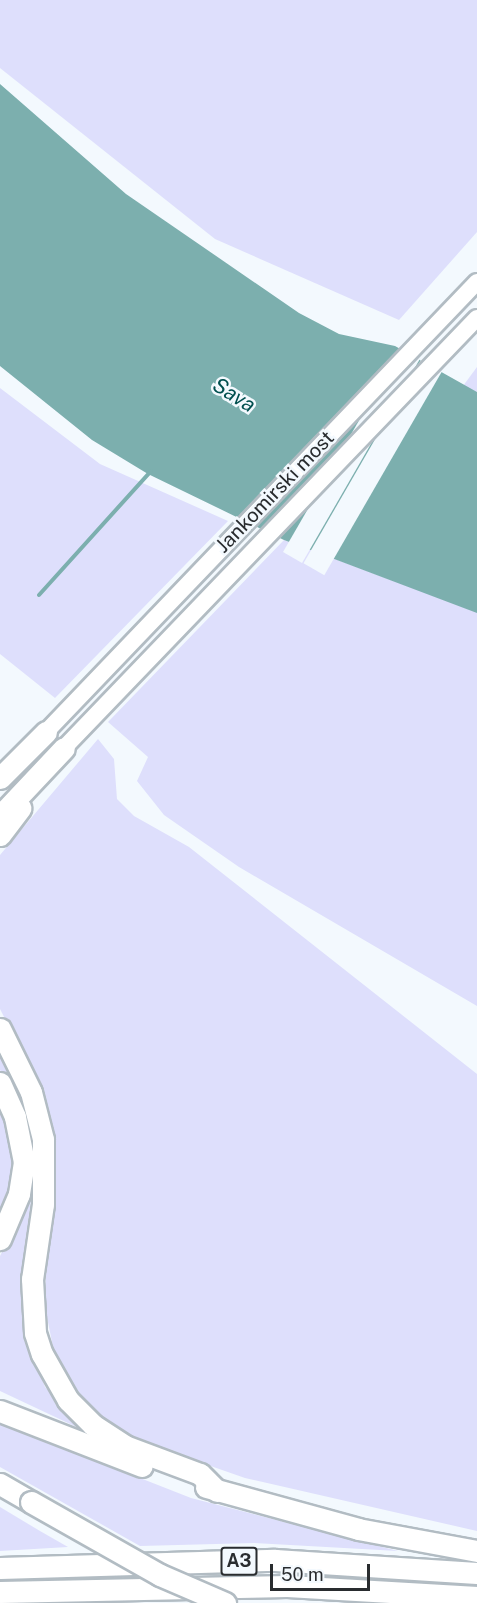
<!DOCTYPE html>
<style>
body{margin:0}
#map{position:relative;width:477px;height:1603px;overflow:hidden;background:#f3f9fe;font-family:"Public Sans",sans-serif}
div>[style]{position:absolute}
.green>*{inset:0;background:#dedffc}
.water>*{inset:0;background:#7cafae}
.pier>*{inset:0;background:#f3f9fe;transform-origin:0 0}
.stream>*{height:4px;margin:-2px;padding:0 2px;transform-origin:2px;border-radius:2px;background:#7cafae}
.roads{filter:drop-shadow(2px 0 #b2bcc3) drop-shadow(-2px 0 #b2bcc3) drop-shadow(0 2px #b2bcc3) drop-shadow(0 -2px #b2bcc3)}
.secondary>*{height:16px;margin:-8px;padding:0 8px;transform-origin:8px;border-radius:8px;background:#fff}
.highway>*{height:21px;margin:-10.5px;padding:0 10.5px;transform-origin:10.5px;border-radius:10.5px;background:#fff}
.bridges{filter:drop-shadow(2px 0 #b2bcc3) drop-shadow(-2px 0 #b2bcc3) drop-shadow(0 2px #b2bcc3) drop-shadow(0 -2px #b2bcc3)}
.highway-bridge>*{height:21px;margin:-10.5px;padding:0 10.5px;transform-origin:10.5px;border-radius:10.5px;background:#fff}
span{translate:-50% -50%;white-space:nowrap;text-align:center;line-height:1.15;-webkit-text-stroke:5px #f3f9fe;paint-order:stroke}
.shield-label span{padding:2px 4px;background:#f3f9fe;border:2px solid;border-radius:4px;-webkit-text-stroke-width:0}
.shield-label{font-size:18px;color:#292c2f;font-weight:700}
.street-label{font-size:20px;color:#292c2f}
.water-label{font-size:21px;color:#004f4f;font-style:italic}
.scale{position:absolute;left:270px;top:1564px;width:100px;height:27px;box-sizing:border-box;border:3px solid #292c2f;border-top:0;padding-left:8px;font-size:18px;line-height:21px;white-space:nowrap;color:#292c2f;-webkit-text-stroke:4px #f3f9fe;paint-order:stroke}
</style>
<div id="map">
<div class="green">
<div style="clip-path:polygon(0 0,477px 0,477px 232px,399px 320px,215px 239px,0 68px)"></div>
<div style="clip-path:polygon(477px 367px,477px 392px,463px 386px)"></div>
<div style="clip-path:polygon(0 388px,100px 464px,228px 521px,55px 698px,0 654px)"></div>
<div style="clip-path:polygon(284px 540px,477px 612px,477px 1006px,239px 867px,164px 815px,137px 781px,148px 757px,108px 722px)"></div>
<div style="clip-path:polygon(98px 739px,114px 759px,117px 799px,134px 816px,189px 847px,477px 1074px,477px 1531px,245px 1478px,139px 1441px,91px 1410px,55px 1357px,44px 1302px,56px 1145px,45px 1097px,0 1009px,0 855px)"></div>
<div style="clip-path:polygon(0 1053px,32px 1129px,35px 1169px,22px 1272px,26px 1335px,45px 1387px,85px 1431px,0 1391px,0 1256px,28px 1199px,12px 1087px,0 1070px)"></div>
<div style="clip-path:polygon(0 1101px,15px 1147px,15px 1178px,0 1224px)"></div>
<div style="clip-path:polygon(0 1423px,191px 1498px,398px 1551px,254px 1543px,140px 1546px,0 1467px)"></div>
<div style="clip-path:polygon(0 1507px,40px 1531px,68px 1547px,0 1551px)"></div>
</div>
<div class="water">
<div style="clip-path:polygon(0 84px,126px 194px,299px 313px,339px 334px,395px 346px,477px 392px,477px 613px,284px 540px,148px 474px,92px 440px,0 366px)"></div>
</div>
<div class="pier">
<div style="left:402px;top:346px;width:22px;height:238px;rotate:30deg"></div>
<div style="left:422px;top:358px;width:24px;height:237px;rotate:30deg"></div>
</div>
<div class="stream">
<div style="left:39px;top:595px;width:167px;rotate:-47.9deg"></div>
</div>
<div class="roads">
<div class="secondary">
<div style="left:46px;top:732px;width:623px;rotate:-46.24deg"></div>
<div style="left:64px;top:748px;width:596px;rotate:-46.16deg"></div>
</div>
<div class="highway">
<div style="left:0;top:778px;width:65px;rotate:-45deg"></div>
<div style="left:0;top:816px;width:93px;rotate:-46.7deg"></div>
<div style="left:0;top:835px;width:34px;rotate:-53deg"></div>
<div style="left:0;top:1029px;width:70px;rotate:63.8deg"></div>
<div style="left:31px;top:1092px;width:49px;rotate:75.7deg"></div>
<div style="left:43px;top:1139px;width:65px;rotate:90deg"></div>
<div style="left:43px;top:1204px;width:76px;rotate:98.3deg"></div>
<div style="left:32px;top:1279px;width:54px;rotate:86.8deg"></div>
<div style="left:35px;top:1333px;width:22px;rotate:72deg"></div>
<div style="left:42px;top:1354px;width:53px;rotate:60.5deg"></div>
<div style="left:68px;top:1400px;width:35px;rotate:45deg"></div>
<div style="left:93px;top:1425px;width:38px;rotate:33deg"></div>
<div style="left:125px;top:1446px;width:80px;rotate:20.5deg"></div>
<div style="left:200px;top:1474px;width:24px;rotate:45deg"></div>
<div style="left:0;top:1083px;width:37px;rotate:66deg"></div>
<div style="left:15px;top:1117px;width:46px;rotate:78.7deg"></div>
<div style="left:24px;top:1162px;width:32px;rotate:99deg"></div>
<div style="left:19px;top:1194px;width:49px;rotate:112.9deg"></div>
<div style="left:0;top:1411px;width:152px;rotate:21.2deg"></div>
<div style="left:0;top:1484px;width:36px;rotate:30deg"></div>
<div style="left:206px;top:1487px;width:158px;rotate:15.4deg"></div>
<div style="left:358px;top:1529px;width:121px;rotate:10.5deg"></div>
<div style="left:0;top:1568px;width:275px;rotate:-1.7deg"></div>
<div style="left:275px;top:1560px;width:202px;rotate:3.7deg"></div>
<div style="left:0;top:1592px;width:287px;rotate:-1.2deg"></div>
<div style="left:287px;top:1586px;width:190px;rotate:3.3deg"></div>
</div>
</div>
<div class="bridges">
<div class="highway-bridge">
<div style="left:31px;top:1502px;width:148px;rotate:29.5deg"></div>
<div style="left:160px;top:1575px;width:71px;rotate:23.3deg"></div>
</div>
</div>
<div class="shield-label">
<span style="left:239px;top:1561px">A3</span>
</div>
<div class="street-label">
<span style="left:275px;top:492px;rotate:-46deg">Jankomirski most</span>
</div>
<div class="water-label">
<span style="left:234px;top:395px;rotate:32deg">Sava</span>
</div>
<div class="scale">50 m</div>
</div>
